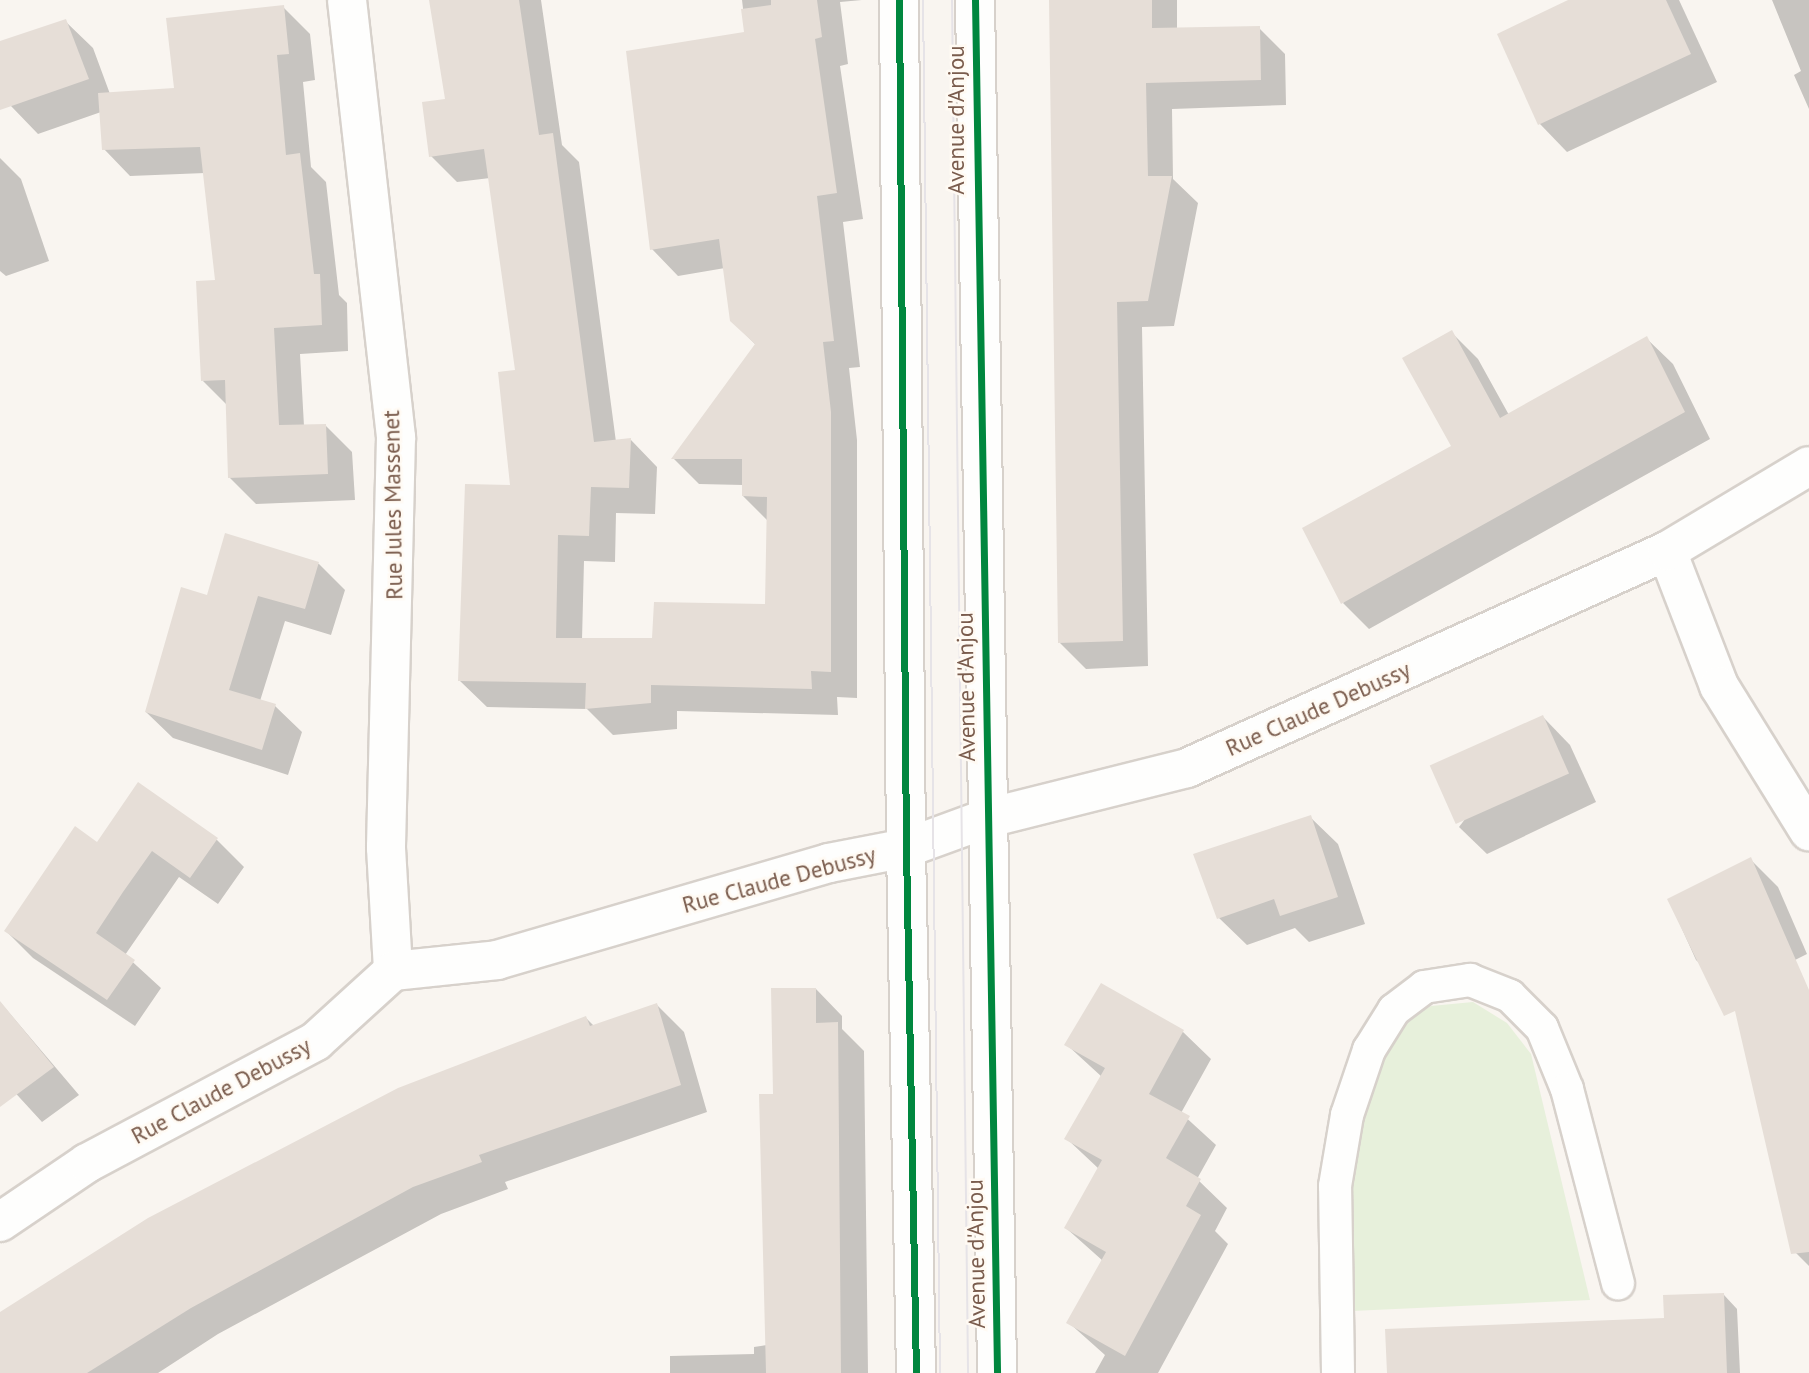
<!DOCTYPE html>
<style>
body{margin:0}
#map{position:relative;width:1809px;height:1373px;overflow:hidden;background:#f9f5f0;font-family:"PT Sans",sans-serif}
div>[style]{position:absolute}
.green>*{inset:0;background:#e7f0db}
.shadow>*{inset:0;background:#0003}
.building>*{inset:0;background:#e6ded7;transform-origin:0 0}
.roads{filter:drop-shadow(2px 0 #d7d1cb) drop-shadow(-2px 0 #d7d1cb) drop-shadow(0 2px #d7d1cb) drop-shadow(0 -2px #d7d1cb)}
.service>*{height:32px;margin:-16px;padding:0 16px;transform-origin:16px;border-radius:16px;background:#fefefd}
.minor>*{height:38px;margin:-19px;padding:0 19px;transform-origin:19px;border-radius:19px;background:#fefefd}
.tram>*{height:2px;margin:-1px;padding:0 1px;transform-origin:1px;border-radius:1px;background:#e6e3e7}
.cycleway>*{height:7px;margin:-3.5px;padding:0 3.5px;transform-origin:3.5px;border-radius:3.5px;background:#00873e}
span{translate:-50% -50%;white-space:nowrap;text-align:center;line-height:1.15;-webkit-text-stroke:5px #fffaf3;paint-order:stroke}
.street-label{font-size:23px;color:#7a5c4d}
</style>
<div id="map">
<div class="green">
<div style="clip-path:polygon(1473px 1002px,1507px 1023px,1531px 1054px,1590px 1300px,1352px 1311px,1351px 1176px,1364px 1110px,1385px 1053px,1407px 1020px,1431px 1006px)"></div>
</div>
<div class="shadow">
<div style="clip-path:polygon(431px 0,541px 0,562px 145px,579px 162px,616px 442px,631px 440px,657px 467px,655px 514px,616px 513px,615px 562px,584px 561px,582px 640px,654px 640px,767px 606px,768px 521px,743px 496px,743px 485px,699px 484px,673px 458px,756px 345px,731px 320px,725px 268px,678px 276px,652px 249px,746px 34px,742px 0,862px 0,840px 2px,848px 64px,840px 66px,863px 219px,843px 222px,860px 367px,849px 368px,857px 440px,857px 698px,837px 697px,838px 715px,677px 711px,677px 729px,613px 735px,587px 709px,487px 707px,460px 681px,512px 487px,517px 372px,490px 178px,457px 182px,431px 156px,447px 100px)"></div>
<div style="clip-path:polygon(1050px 0,1177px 0,1177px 30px,1259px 28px,1285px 54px,1286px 105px,1172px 109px,1173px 179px,1198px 203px,1174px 326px,1142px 327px,1148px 666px,1086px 669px,1060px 643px)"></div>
<div style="clip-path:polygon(1571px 0,1679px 0,1717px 82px,1567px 152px,1540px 124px,1499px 34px)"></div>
<div style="clip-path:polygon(1772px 0,1809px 0,1809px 109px,1794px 75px,1801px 71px)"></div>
<div style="clip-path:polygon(283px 7px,310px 34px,315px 80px,303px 82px,311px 167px,326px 182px,339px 295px,347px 303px,348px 351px,300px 354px,304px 426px,325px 425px,352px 452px,355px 500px,256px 504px,229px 477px,227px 405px,203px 381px,217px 282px,205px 173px,130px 176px,104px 149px,101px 112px,38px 134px,11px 106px,0 75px,0 43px,65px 21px,93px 48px,110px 94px,176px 90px)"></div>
<div style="clip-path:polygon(0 158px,21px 179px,49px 261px,6px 276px,0 271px)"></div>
<div style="clip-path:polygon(1452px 333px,1478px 359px,1509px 415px,1646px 338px,1673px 364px,1710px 439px,1369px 629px,1343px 603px,1454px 447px)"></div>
<div style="clip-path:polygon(227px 536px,319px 564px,345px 590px,331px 635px,285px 621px,260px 701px,275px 706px,302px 732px,288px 775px,173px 738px,146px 712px,209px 597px)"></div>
<div style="clip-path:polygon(1543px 717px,1570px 745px,1596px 802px,1487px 854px,1459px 827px)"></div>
<div style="clip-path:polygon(1310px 817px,1338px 844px,1365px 924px,1309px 942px,1295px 928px,1247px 945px,1219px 918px)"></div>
<div style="clip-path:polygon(217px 840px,244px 867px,218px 904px,179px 877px,125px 955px,161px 988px,135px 1026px,33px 958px,6px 931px,98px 844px)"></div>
<div style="clip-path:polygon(1750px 859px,1778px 887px,1807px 954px,1731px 992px,1696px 960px,1669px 900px)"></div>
<div style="clip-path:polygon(816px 989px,842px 1016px,842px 1029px,864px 1051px,868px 1373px,670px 1373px,670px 1356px,754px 1354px,754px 1347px,767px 1345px,775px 1096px)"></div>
<div style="clip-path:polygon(1809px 990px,1809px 1266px,1791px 1248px)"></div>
<div style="clip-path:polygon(0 1002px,79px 1095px,42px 1122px,9px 1086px,0 1093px)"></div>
<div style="clip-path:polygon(657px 1005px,684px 1032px,707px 1112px,505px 1182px,508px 1189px,441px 1214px,218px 1334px,158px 1373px,0 1373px,0 1315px,586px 1018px,594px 1026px)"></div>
<div style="clip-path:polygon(1183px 1032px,1211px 1059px,1181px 1113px,1216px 1145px,1197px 1179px,1227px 1208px,1215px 1231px,1228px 1244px,1158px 1373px,1095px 1373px,1105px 1355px,1068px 1322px,1103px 1261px,1066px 1228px,1099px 1169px,1066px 1138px,1102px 1077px,1066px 1044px)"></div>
<div style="clip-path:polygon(1724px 1295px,1737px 1309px,1740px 1373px,1389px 1373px,1666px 1319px)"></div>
</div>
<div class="building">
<div style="clip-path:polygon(429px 0,519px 0,539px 135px,553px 133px,594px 442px,631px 438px,629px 488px,591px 487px,589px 536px,558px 535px,556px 638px,652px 638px,654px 602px,765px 604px,767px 497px,742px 496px,742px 459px,671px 459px,755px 344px,730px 321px,719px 239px,650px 250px,626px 51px,744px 32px,741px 9px,771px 5px,771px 0,817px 0,822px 37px,815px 39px,837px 193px,817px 196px,834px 341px,823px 342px,831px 412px,831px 672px,811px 671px,812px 689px,651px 685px,651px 703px,585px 709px,586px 683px,458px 681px,465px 484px,510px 485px,498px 372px,515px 370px,484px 149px,429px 157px,422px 102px,445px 99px)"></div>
<div style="clip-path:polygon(1049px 0,1152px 0,1152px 28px,1260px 26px,1261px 80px,1146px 83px,1148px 176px,1172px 176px,1148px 301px,1117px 302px,1123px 641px,1058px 643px)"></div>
<div style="clip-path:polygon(1568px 0,1666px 0,1691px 54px,1538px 125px,1497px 34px)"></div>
<div style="clip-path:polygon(284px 5px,289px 54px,277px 55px,286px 155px,300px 153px,314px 274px,320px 274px,322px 325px,274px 328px,279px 425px,326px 424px,328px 474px,228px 478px,225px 380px,201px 381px,196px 281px,215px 280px,200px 147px,102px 150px,98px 93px,174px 88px,166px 18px)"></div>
<div style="clip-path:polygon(66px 19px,89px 79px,0 110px,0 41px)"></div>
<div style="clip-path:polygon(1452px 330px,1500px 418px,1647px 336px,1685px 412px,1341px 604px,1302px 528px,1451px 446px,1402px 358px)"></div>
<div style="clip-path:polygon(225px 533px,319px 562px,305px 609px,258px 596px,229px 690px,276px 704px,262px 750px,145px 712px,181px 587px,207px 595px)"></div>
<div style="left:1543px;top:715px;width:64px;height:124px;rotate:66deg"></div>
<div style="clip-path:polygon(138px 782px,218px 838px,190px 878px,152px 851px,123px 892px,96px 933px,135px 960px,107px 1000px,4px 931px,75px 826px,97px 842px)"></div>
<div style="clip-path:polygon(1311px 815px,1338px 897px,1280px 916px,1274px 899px,1217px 919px,1193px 854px)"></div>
<div style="clip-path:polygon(1751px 857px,1809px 990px,1809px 1252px,1791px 1254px,1735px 1011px,1724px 1016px,1667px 899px)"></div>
<div style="clip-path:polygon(1101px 983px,1184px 1030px,1149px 1094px,1190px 1116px,1166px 1158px,1201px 1179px,1186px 1206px,1201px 1215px,1125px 1356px,1066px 1323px,1106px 1252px,1064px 1228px,1102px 1160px,1064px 1139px,1105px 1068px,1064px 1045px)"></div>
<div style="clip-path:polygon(771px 988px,816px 988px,816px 1023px,838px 1022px,841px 1373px,766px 1373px,759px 1094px,773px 1094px)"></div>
<div style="clip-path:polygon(0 1001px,54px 1067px,0 1107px)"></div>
<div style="clip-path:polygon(657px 1003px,681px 1085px,479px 1155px,482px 1162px,413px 1187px,191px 1308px,87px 1373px,0 1373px,0 1312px,148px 1218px,398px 1088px,586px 1016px,590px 1026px)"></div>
<div style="clip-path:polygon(1724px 1293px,1727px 1373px,1387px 1373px,1385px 1329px,1664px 1318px,1663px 1295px)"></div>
</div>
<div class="roads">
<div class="service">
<div style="left:1338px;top:1373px;width:187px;rotate:-90.9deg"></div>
<div style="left:1335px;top:1186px;width:72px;rotate:-80.4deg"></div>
<div style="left:1347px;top:1115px;width:69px;rotate:-71.3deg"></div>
<div style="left:1369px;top:1050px;width:47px;rotate:-58deg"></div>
<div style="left:1394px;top:1010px;width:38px;rotate:-37deg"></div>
<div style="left:1424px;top:987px;width:47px;rotate:-8.7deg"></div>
<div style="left:1470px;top:980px;width:43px;rotate:21.8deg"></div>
<div style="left:1510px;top:996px;width:45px;rotate:45deg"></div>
<div style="left:1542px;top:1028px;width:66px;rotate:67.7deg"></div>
<div style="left:1567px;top:1089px;width:201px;rotate:75.3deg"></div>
</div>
<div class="minor">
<div style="left:347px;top:0;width:440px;rotate:83.6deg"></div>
<div style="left:396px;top:437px;width:411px;rotate:91.4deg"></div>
<div style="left:386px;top:848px;width:123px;rotate:86.7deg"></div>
<div style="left:899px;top:0;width:848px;rotate:89.53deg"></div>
<div style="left:906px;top:848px;width:525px;rotate:88.91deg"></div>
<div style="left:975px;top:0;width:1373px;rotate:89.08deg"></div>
<div style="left:1667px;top:551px;width:145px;rotate:68.9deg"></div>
<div style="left:1719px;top:686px;width:171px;rotate:58.2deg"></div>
<div style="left:0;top:1222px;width:105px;rotate:-34.1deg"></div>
<div style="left:87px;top:1163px;width:259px;rotate:-28deg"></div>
<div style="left:316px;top:1041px;width:104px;rotate:-42.3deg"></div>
<div style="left:393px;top:971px;width:105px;rotate:-6deg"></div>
<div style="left:497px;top:960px;width:346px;rotate:-16.3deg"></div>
<div style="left:829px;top:863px;width:78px;rotate:-11deg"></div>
<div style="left:906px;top:848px;width:87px;rotate:-20.1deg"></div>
<div style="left:988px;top:818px;width:205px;rotate:-14.1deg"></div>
<div style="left:1187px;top:768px;width:527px;rotate:-24.33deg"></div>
<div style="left:1667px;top:551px;width:165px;rotate:-30.9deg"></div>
</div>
</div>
<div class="tram">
<div style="left:923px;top:0;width:1373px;rotate:89.29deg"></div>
<div style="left:952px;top:0;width:1373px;rotate:89.33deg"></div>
</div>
<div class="cycleway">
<div style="left:899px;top:0;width:848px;rotate:89.53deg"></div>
<div style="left:906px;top:848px;width:525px;rotate:88.91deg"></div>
<div style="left:975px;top:0;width:1373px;rotate:89.08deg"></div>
</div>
<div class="street-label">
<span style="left:956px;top:120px;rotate:-90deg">Avenue d'Anjou</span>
<span style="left:393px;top:505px;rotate:-91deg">Rue Jules Massenet</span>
<span style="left:966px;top:687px;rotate:-91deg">Avenue d'Anjou</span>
<span style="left:1318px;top:709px;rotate:-24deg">Rue Claude Debussy</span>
<span style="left:779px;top:880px;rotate:-15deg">Rue Claude Debussy</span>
<span style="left:221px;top:1091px;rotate:-28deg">Rue Claude Debussy</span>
<span style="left:976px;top:1254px;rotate:-91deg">Avenue d'Anjou</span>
</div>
</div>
